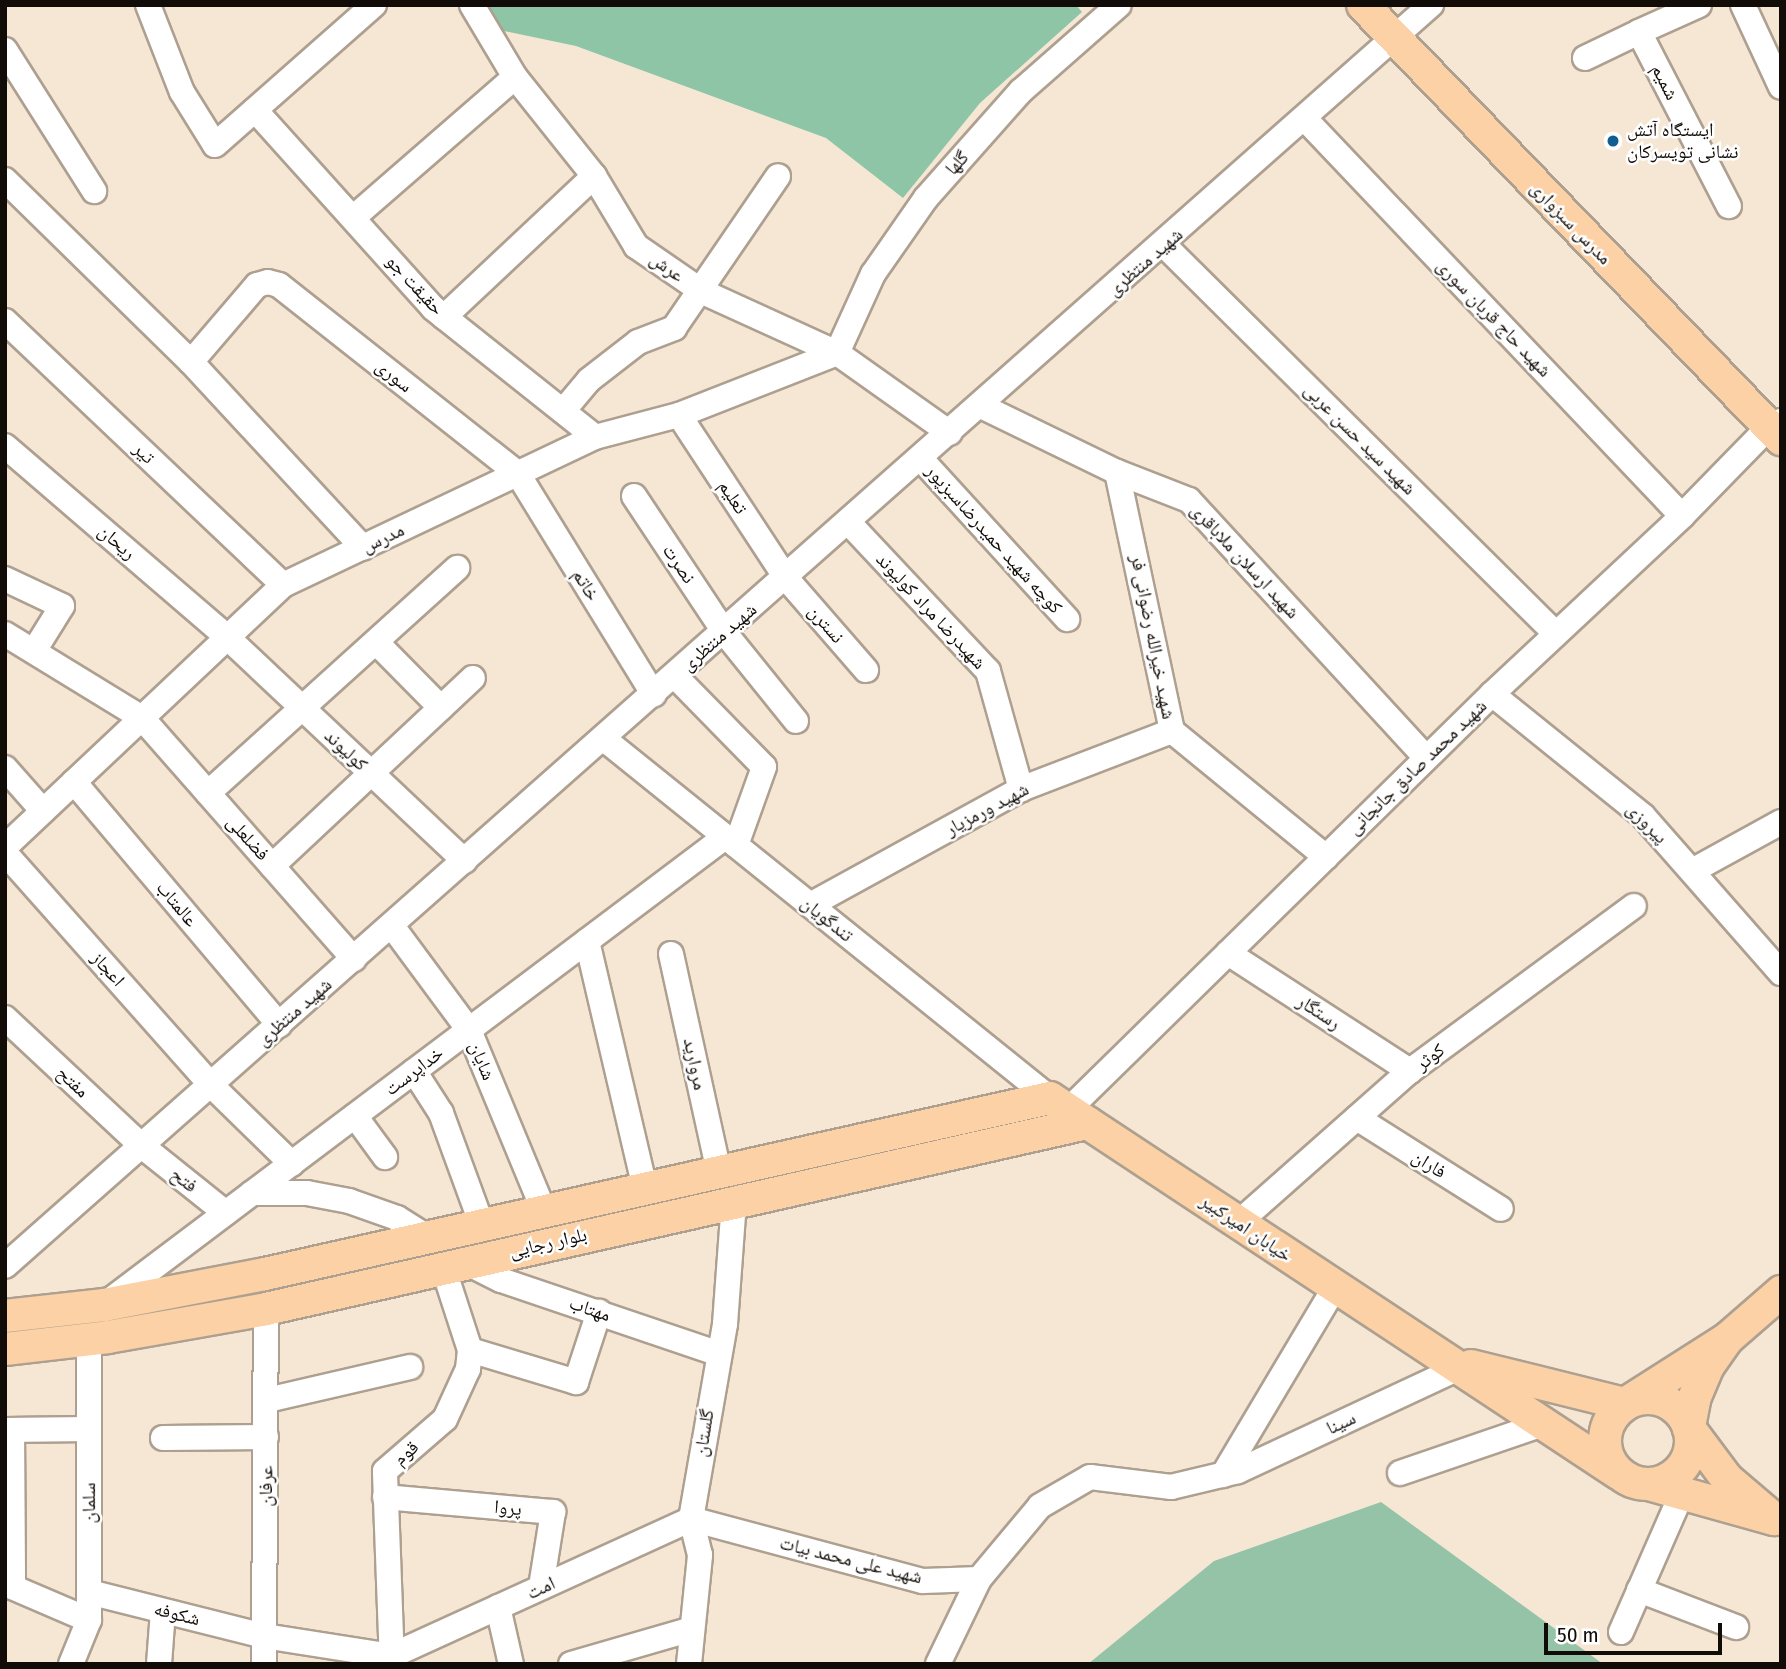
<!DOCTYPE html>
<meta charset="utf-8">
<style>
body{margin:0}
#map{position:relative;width:1786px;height:1669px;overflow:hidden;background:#f6e7d5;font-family:"Fira Sans Condensed","Noto Naskh Arabic",sans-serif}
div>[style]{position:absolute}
.green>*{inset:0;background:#94c3a8}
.forest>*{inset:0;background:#8ec5a6}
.roads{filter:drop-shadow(2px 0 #aea090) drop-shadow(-2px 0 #aea090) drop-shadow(0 2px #aea090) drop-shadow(0 -2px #aea090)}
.minor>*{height:24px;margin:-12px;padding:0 12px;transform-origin:12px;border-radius:12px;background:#fff}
.major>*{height:32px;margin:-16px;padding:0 16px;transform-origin:16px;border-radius:16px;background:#fbd1a5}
.major>.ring{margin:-16px;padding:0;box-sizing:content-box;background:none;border:32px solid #fbd1a5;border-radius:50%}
.dots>*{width:19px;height:19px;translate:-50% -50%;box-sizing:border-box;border:4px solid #fff;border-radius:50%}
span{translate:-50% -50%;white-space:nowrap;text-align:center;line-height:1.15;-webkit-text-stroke:5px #fff;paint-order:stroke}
.street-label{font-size:19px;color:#110c07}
.poi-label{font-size:19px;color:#110c07}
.left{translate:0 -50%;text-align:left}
.frame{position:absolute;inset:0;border:7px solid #110c07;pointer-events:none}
.scale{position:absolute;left:1544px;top:1623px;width:178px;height:32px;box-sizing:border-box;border:4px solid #110c07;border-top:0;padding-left:9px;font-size:21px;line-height:24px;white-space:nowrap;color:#110c07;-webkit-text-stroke:5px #fff;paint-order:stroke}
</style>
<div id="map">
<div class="green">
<div style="clip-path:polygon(1381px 1502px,1603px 1664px,1088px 1664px,1214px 1561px)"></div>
</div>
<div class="forest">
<div style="clip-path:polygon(486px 5px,1076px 5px,1082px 12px,980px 103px,903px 198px,826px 138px,576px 46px,495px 29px)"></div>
</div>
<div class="roads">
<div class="minor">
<div style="left:148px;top:5px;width:93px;rotate:68.7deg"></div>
<div style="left:182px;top:92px;width:62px;rotate:58.1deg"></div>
<div style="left:215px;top:145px;width:212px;rotate:-41.4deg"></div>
<div style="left:472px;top:5px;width:84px;rotate:59.2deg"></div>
<div style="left:515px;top:77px;width:127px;rotate:51.4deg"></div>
<div style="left:594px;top:176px;width:82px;rotate:59deg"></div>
<div style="left:636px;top:246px;width:81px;rotate:34.5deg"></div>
<div style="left:703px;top:292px;width:147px;rotate:24.5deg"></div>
<div style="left:837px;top:353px;width:138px;rotate:35.3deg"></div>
<div style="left:1699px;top:5px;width:66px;rotate:155.8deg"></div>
<div style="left:1639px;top:32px;width:196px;rotate:62.7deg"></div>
<div style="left:1743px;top:5px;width:90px;rotate:65.1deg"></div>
<div style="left:5px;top:50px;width:167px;rotate:57.7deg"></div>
<div style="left:1585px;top:58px;width:60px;rotate:-25.7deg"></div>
<div style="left:255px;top:110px;width:266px;rotate:48deg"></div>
<div style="left:433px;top:308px;width:207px;rotate:38.5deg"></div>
<div style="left:1306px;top:120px;width:546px;rotate:46.48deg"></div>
<div style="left:5px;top:180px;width:260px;rotate:44.4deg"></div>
<div style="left:191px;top:362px;width:253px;rotate:47.2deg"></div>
<div style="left:354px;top:217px;width:213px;rotate:-41deg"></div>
<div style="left:1164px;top:245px;width:552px;rotate:44.78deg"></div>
<div style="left:444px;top:317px;width:206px;rotate:-43.2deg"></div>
<div style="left:5px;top:321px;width:383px;rotate:43.5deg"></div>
<div style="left:191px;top:362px;width:101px;rotate:-49.4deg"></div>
<div style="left:257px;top:285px;width:11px;rotate:-15deg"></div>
<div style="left:268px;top:282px;width:11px;rotate:15deg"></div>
<div style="left:279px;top:285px;width:305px;rotate:38.3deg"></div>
<div style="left:518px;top:474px;width:259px;rotate:58.4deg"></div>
<div style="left:981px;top:406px;width:151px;rotate:25.9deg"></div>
<div style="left:1117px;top:472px;width:77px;rotate:21.3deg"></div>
<div style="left:1189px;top:500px;width:350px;rotate:47.4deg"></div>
<div style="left:563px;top:411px;width:40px;rotate:-50deg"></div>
<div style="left:589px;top:380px;width:62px;rotate:-37.8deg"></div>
<div style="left:638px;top:342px;width:39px;rotate:-21deg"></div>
<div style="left:674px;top:328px;width:184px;rotate:-55.6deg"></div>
<div style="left:679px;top:415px;width:195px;rotate:56.7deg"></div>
<div style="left:786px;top:578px;width:122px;rotate:49deg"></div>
<div style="left:5px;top:446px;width:294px;rotate:40.7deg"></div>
<div style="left:228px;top:638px;width:325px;rotate:43.3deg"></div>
<div style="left:921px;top:459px;width:217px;rotate:47.6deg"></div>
<div style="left:1117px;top:472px;width:265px;rotate:78deg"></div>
<div style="left:1172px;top:731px;width:199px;rotate:39.3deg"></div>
<div style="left:634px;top:496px;width:164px;rotate:56.4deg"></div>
<div style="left:725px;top:633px;width:113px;rotate:51.1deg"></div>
<div style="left:849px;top:523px;width:203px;rotate:46.8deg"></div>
<div style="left:988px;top:671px;width:123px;rotate:74.4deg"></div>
<div style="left:5px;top:579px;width:63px;rotate:25.3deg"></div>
<div style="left:62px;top:606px;width:53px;rotate:121.9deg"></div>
<div style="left:5px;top:634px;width:161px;rotate:31.5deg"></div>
<div style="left:142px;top:718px;width:321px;rotate:48.7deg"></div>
<div style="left:377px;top:643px;width:91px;rotate:45.4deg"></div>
<div style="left:675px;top:676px;width:127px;rotate:45.6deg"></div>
<div style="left:764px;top:767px;width:83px;rotate:109.7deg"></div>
<div style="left:1492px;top:694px;width:194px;rotate:38.9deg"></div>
<div style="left:1643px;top:816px;width:209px;rotate:48.7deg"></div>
<div style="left:604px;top:739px;width:573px;rotate:38.83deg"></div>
<div style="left:5px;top:768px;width:57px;rotate:48.5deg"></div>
<div style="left:74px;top:782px;width:318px;rotate:49.8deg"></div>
<div style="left:208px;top:793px;width:336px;rotate:-42.1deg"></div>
<div style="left:5px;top:847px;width:382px;rotate:-43.3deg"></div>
<div style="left:283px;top:585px;width:345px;rotate:-25.4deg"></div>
<div style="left:595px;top:437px;width:87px;rotate:-14.7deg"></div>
<div style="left:679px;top:415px;width:170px;rotate:-21.4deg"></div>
<div style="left:837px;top:353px;width:87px;rotate:-65.5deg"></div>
<div style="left:873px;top:274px;width:93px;rotate:-55.1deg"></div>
<div style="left:926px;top:198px;width:143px;rotate:-48.4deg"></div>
<div style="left:1021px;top:91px;width:130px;rotate:-41.3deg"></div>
<div style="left:5px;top:853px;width:310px;rotate:48.4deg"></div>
<div style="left:211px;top:1085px;width:113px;rotate:44.3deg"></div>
<div style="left:272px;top:866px;width:275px;rotate:-43.1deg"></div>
<div style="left:1692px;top:871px;width:102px;rotate:-28.8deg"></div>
<div style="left:810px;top:905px;width:241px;rotate:-28.8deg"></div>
<div style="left:1021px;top:789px;width:162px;rotate:-21deg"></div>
<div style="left:392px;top:926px;width:129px;rotate:53.5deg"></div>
<div style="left:469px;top:1030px;width:196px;rotate:67.5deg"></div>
<div style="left:587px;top:941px;width:255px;rotate:76.8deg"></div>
<div style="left:1228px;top:953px;width:217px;rotate:33deg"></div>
<div style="left:671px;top:954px;width:224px;rotate:77.6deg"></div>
<div style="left:5px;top:1018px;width:187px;rotate:43.1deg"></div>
<div style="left:142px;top:1146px;width:107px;rotate:38.6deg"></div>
<div style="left:414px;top:1071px;width:50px;rotate:57.3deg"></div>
<div style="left:441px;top:1113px;width:119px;rotate:69.9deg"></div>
<div style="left:1068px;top:1110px;width:594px;rotate:-44.45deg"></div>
<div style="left:1492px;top:694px;width:260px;rotate:-43.1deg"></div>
<div style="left:1682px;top:516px;width:124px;rotate:-45.7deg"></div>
<div style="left:1769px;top:427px;width:13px;rotate:-27deg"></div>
<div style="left:355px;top:1116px;width:51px;rotate:53.8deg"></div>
<div style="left:1357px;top:1118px;width:170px;rotate:32.3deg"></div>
<div style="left:252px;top:1193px;width:55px"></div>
<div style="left:307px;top:1193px;width:43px;rotate:10.8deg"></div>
<div style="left:349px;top:1201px;width:51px;rotate:19.5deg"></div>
<div style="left:397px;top:1218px;width:36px;rotate:32deg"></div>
<div style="left:1238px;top:1223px;width:230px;rotate:-41.5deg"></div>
<div style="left:1410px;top:1071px;width:278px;rotate:-36.4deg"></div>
<div style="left:465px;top:1262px;width:40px;rotate:26.6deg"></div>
<div style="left:501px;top:1280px;width:228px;rotate:18.7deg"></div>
<div style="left:5px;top:1266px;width:1904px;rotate:-41.49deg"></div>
<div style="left:105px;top:1304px;width:776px;rotate:-36.99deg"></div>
<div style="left:470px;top:1350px;width:111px;rotate:16.8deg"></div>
<div style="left:576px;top:1382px;width:74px;rotate:-71.8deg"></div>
<div style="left:267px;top:1400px;width:147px;rotate:-13deg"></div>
<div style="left:5px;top:1430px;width:84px;rotate:-0.7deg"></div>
<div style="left:12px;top:1430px;width:157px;rotate:89.6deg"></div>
<div style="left:163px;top:1438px;width:103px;rotate:-0.6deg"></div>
<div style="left:1400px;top:1473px;width:151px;rotate:-18.9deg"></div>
<div style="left:1223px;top:1475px;width:219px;rotate:-59.2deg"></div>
<div style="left:385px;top:1497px;width:169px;rotate:5.1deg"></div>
<div style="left:553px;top:1512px;width:76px;rotate:99.1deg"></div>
<div style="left:5px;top:1584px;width:91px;rotate:23.2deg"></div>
<div style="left:1639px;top:1590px;width:104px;rotate:20.9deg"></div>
<div style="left:89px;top:1592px;width:180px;rotate:14.1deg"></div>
<div style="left:264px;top:1636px;width:129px;rotate:8.9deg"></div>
<div style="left:391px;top:1656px;width:330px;rotate:-24.5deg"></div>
<div style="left:691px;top:1519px;width:240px;rotate:15deg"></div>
<div style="left:923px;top:1581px;width:56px;rotate:-2deg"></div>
<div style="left:979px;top:1579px;width:95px;rotate:-50.1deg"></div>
<div style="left:1040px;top:1506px;width:58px;rotate:-30.1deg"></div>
<div style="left:1090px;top:1477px;width:82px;rotate:7deg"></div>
<div style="left:1171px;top:1487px;width:69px;rotate:-13.4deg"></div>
<div style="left:1238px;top:1471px;width:242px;rotate:-25deg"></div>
<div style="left:498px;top:1607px;width:58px;rotate:77.2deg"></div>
<div style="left:1621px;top:1632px;width:152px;rotate:-66.3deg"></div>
<div style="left:71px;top:1664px;width:48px;rotate:-67.8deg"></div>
<div style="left:89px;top:1620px;width:281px;rotate:-90deg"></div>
<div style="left:159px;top:1664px;width:53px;rotate:-85.7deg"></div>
<div style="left:264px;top:1664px;width:355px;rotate:-89.7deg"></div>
<div style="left:392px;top:1664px;width:193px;rotate:-92.1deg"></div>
<div style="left:385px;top:1471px;width:79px;rotate:-40.9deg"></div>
<div style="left:445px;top:1419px;width:55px;rotate:-65.3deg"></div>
<div style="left:468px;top:1369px;width:19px;rotate:-84deg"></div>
<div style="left:470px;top:1350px;width:87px;rotate:-108deg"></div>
<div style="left:571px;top:1664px;width:126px;rotate:-16.1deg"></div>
<div style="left:689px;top:1664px;width:110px;rotate:-84.2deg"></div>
<div style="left:700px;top:1555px;width:37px;rotate:-104deg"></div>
<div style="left:691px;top:1519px;width:198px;rotate:-80.1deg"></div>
<div style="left:725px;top:1324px;width:123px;rotate:-85.8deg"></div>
<div style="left:938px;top:1664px;width:94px;rotate:-64.2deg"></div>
</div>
<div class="major">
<div style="left:1363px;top:5px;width:603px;rotate:46.08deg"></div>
<div style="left:5px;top:1316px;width:100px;rotate:-6.3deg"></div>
<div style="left:104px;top:1305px;width:164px;rotate:-10.9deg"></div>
<div style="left:265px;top:1274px;width:804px;rotate:-12.64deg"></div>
<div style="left:1050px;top:1098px;width:681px;rotate:33.43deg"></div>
<div style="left:1727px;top:1339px;width:72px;rotate:-41deg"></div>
<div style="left:5px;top:1349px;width:104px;rotate:-6.6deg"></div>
<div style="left:108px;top:1337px;width:160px;rotate:-10deg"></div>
<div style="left:266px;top:1309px;width:842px;rotate:-12.77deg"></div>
<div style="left:1471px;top:1366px;width:159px;rotate:13.9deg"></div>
<div style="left:1625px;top:1404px;width:121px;rotate:-32.5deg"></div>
<div style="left:1727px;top:1339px;width:33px;rotate:125deg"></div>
<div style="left:1708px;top:1366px;width:33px;rotate:113deg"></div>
<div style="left:1695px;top:1396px;width:33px;rotate:101deg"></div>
<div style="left:1689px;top:1428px;width:64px;rotate:53.3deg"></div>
<div style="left:1727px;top:1479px;width:62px;rotate:40.4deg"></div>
<div style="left:1774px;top:1519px;width:130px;rotate:-164.4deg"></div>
<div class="ring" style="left:1605px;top:1398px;width:54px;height:54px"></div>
</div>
</div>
<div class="dots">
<div style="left:1613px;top:141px;background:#115e91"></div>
</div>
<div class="street-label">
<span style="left:1665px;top:82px;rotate:63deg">شمیم</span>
<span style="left:957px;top:163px;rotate:-48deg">گلها</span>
<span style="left:1571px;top:223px;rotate:46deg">مدرس سبزواری</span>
<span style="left:1145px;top:262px;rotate:-41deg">شهید منتظری</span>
<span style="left:667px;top:267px;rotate:35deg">عرش</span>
<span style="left:415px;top:285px;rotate:47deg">حقیقت جو</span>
<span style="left:1494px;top:318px;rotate:46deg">شهید حاج قربان سوری</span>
<span style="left:394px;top:376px;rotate:38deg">سوری</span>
<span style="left:1360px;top:439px;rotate:45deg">شهید سید حسن عربی</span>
<span style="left:144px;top:453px;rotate:44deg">تیر</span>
<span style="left:733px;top:497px;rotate:57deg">تعلیم</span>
<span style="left:383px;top:538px;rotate:-25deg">مدرس</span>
<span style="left:994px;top:539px;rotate:48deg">کوچه شهید حمیدرضاسبزپور</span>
<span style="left:117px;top:542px;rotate:41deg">ریحان</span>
<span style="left:1245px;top:561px;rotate:47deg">شهید ارسلان ملاباقری</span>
<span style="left:679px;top:564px;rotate:56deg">نصرت</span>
<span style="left:586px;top:585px;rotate:58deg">خاتم</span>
<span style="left:931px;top:611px;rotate:47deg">شهیدرضا مراد کولیوند</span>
<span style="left:826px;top:624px;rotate:49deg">نسترن</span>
<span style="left:719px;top:637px;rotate:-41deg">شهید منتظری</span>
<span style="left:1153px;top:637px;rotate:79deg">شهید خیرالله رضوانی فر</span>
<span style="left:346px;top:750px;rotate:43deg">کولیوند</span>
<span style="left:1417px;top:767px;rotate:-44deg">شهید محمد صادق جانجانی</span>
<span style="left:987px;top:809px;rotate:-28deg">شهید ورمزیار</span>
<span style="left:1647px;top:823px;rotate:45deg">پیروزی</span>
<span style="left:248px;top:838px;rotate:48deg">فضلعلی</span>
<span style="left:177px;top:904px;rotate:50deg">عالمتاب</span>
<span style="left:827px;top:919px;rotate:39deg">تندگویان</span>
<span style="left:108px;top:969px;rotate:48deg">اعجاز</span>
<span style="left:294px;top:1012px;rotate:-41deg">شهید منتظری</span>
<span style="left:1319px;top:1012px;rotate:33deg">رستگار</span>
<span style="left:1430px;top:1057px;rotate:-37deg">کوثر</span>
<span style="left:482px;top:1061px;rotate:68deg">شایان</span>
<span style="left:695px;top:1064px;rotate:78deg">مروارید</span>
<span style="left:414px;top:1071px;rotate:-37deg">خداپرست</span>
<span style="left:73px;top:1082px;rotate:43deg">مفتح</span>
<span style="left:1429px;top:1164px;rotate:32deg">فاران</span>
<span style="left:184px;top:1180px;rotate:38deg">فتح</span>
<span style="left:1246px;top:1228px;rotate:34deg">خیابان امیرکبیر</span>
<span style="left:548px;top:1243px;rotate:-13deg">بلوار رجایی</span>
<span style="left:590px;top:1309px;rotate:19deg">مهتاب</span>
<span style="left:1341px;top:1423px;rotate:-25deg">سینا</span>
<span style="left:704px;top:1433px;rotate:-81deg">گلستان</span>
<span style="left:406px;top:1453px;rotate:-41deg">قوم</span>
<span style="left:266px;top:1486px;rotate:-89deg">عرفان</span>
<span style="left:89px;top:1503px;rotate:-90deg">سلمان</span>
<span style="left:508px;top:1508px;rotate:5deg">پروا</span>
<span style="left:851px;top:1560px;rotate:14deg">شهید علی محمد بیات</span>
<span style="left:541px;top:1588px;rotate:-25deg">امت</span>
<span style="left:177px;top:1614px;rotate:14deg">شکوفه</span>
</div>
<div class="poi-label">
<span class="left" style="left:1627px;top:141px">ایستگاه آتش<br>نشانی تویسرکان</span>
</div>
<div class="frame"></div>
<div class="scale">50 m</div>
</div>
